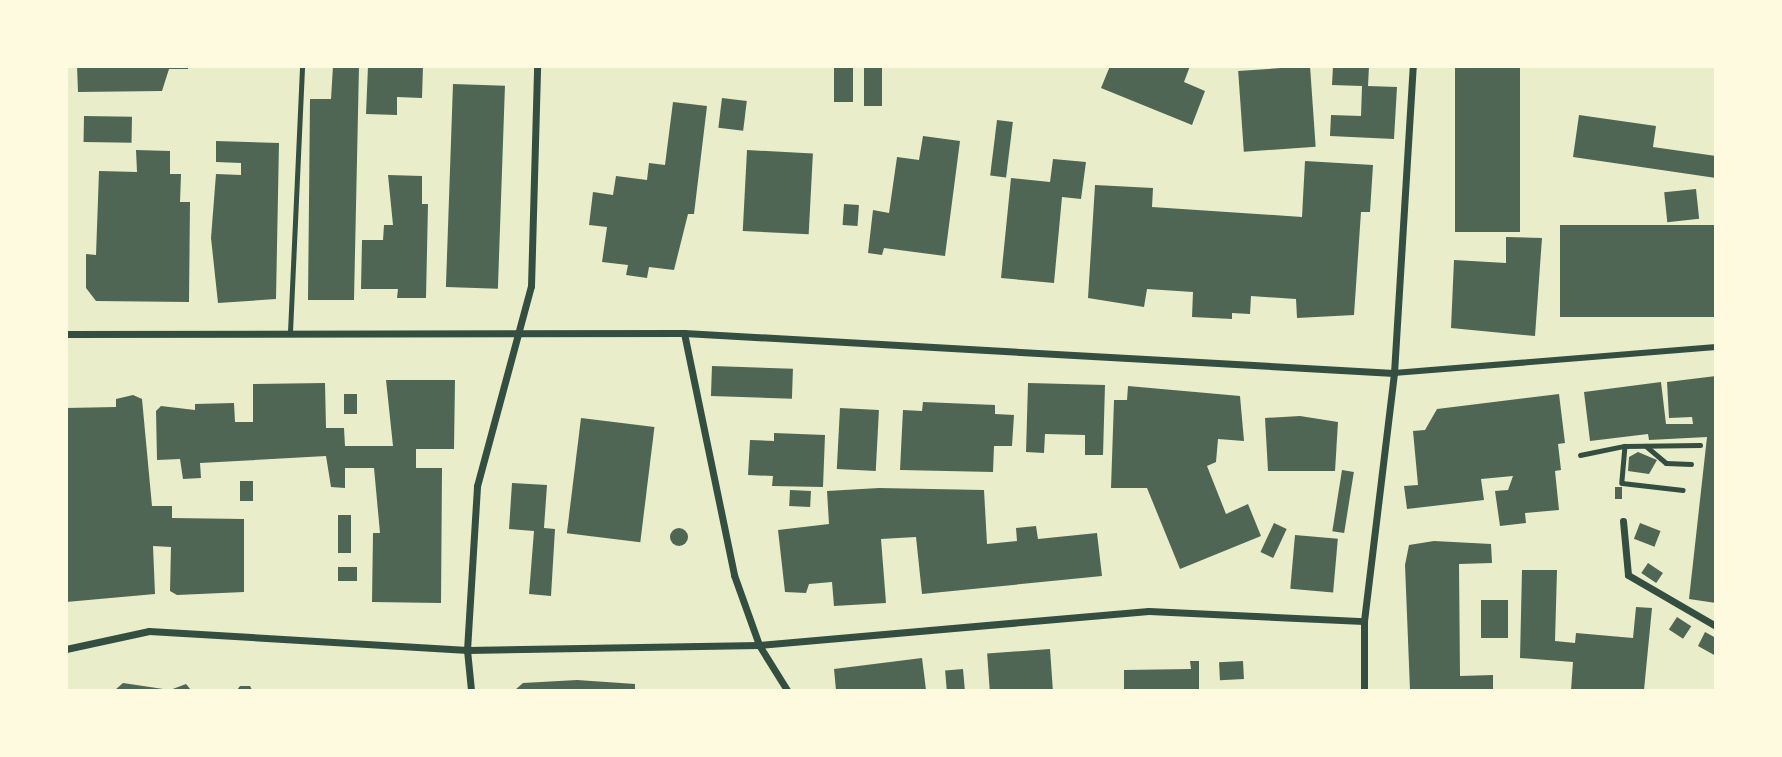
<!DOCTYPE html>
<style>
body{margin:0}
#map{position:relative;width:1782px;height:757px;overflow:hidden;background:#e9edc9;font-family:"Noto Serif",serif}
div>[style]{position:absolute}
.building>*{inset:0;background:#4f6655;transform-origin:0 0}
.round{border-radius:50%}
.path>*{height:4.5px;margin:-2.25px;padding:0 2.25px;transform-origin:2.25px;border-radius:2.25px;background:#344e41}
.service>*{height:5px;margin:-2.5px;padding:0 2.5px;transform-origin:2.5px;border-radius:2.5px;background:#344e41}
.pedestrian>*{height:6px;margin:-3px;padding:0 3px;transform-origin:3px;border-radius:3px;background:#344e41}
.minor>*{height:7px;margin:-3.5px;padding:0 3.5px;transform-origin:3.5px;border-radius:3.5px;background:#344e41}
span{translate:-50% -50%;white-space:nowrap;text-align:center;line-height:1.15;-webkit-text-stroke:7px #fefae0;paint-order:stroke}
.frame{position:absolute;inset:0;border:68px solid #fefae0;pointer-events:none}
</style>
<div id="map">
<div class="building">
<div style="clip-path:polygon(77px 66px,188px 66px,188px 69px,169px 69px,162px 91px,78px 92px)"></div>
<div style="clip-path:polygon(333px 66px,359px 66px,354px 300px,308px 300px,310px 99px,331px 99px)"></div>
<div style="clip-path:polygon(368px 66px,423px 66px,422px 98px,397px 97px,397px 115px,366px 114px)"></div>
<div style="left:834px;top:66px;width:19px;height:36px"></div>
<div style="left:864px;top:66px;width:18px;height:40px"></div>
<div style="clip-path:polygon(1110px 66px,1190px 66px,1184px 82px,1205px 91px,1192px 125px,1101px 88px)"></div>
<div style="left:1310px;top:66px;width:81px;height:72px;rotate:86deg"></div>
<div style="clip-path:polygon(1333px 66px,1369px 66px,1368px 86px,1397px 87px,1394px 139px,1330px 136px,1331px 115px,1361px 116px,1362px 86px,1332px 85px)"></div>
<div style="left:1455px;top:66px;width:65px;height:166px"></div>
<div style="left:453px;top:84px;width:52px;height:203px;rotate:2deg"></div>
<div style="left:722px;top:98px;width:25px;height:30px;rotate:7deg"></div>
<div style="clip-path:polygon(673px 102px,707px 106px,694px 214px,688px 214px,674px 270px,649px 267px,647px 278px,626px 275px,628px 265px,602px 262px,607px 227px,589px 225px,593px 192px,613px 195px,616px 176px,647px 180px,649px 163px,665px 165px)"></div>
<div style="clip-path:polygon(1579px 115px,1656px 126px,1653px 147px,1716px 156px,1716px 178px,1573px 157px)"></div>
<div style="left:84px;top:116px;width:48px;height:26px;rotate:1deg"></div>
<div style="left:997px;top:120px;width:16px;height:56px;rotate:7deg"></div>
<div style="clip-path:polygon(923px 136px,960px 141px,945px 256px,884px 248px,882px 255px,868px 253px,873px 210px,889px 213px,897px 157px,919px 160px)"></div>
<div style="clip-path:polygon(216px 141px,279px 143px,276px 299px,218px 303px,211px 238px,216px 174px,241px 175px,241px 163px,216px 162px)"></div>
<div style="clip-path:polygon(136px 150px,170px 151px,170px 174px,181px 174px,180px 202px,190px 202px,189px 302px,96px 301px,86px 288px,86px 254px,96px 255px,99px 171px,137px 172px)"></div>
<div style="left:747px;top:150px;width:66px;height:81px;rotate:3deg"></div>
<div style="clip-path:polygon(1053px 159px,1086px 162px,1081px 199px,1062px 197px,1054px 283px,1001px 278px,1011px 178px,1050px 182px)"></div>
<div style="clip-path:polygon(1305px 161px,1373px 165px,1370px 212px,1361px 212px,1354px 315px,1297px 318px,1296px 299px,1251px 296px,1250px 314px,1232px 313px,1232px 319px,1192px 317px,1193px 292px,1147px 289px,1144px 307px,1088px 298px,1095px 185px,1153px 188px,1152px 207px,1302px 217px)"></div>
<div style="clip-path:polygon(388px 175px,422px 176px,422px 204px,428px 204px,426px 298px,397px 298px,398px 289px,361px 289px,362px 240px,383px 240px,384px 225px,393px 225px)"></div>
<div style="left:1696px;top:189px;width:30px;height:32px;rotate:84deg"></div>
<div style="left:844px;top:204px;width:15px;height:21px;rotate:4deg"></div>
<div style="left:1716px;top:225px;width:92px;height:156px;rotate:90deg"></div>
<div style="clip-path:polygon(1506px 237px,1542px 238px,1535px 336px,1451px 328px,1454px 260px,1506px 263px)"></div>
<div style="left:712px;top:366px;width:81px;height:30px;rotate:2deg"></div>
<div style="clip-path:polygon(1716px 376px,1716px 603px,1689px 599px,1707px 437px,1649px 440px,1648px 434px,1590px 441px,1584px 392px,1661px 382px,1666px 424px,1693px 424px,1692px 417px,1669px 418px,1667px 382px)"></div>
<div style="clip-path:polygon(386px 380px,455px 380px,454px 449px,416px 449px,416px 468px,442px 468px,441px 603px,372px 602px,373px 533px,380px 533px,374px 468px,345px 468px,345px 488px,331px 487px,326px 456px,200px 463px,201px 478px,183px 479px,180px 459px,157px 460px,156px 411px,161px 406px,195px 410px,195px 404px,234px 403px,235px 422px,253px 422px,253px 384px,325px 383px,326px 428px,344px 428px,345px 446px,393px 446px)"></div>
<div style="clip-path:polygon(1028px 383px,1105px 385px,1103px 455px,1085px 455px,1085px 435px,1045px 434px,1044px 453px,1026px 452px)"></div>
<div style="clip-path:polygon(1128px 386px,1240px 396px,1244px 441px,1218px 439px,1216px 462px,1207px 466px,1226px 514px,1248px 504px,1261px 536px,1180px 569px,1147px 488px,1111px 488px,1114px 400px,1127px 400px)"></div>
<div style="left:357px;top:394px;width:20px;height:13px;rotate:90deg"></div>
<div style="clip-path:polygon(1559px 394px,1565px 443px,1558px 444px,1561px 470px,1555px 471px,1559px 510px,1525px 513px,1526px 523px,1500px 526px,1495px 491px,1508px 490px,1513px 476px,1481px 479px,1484px 500px,1407px 509px,1404px 486px,1418px 485px,1413px 431px,1425px 430px,1437px 409px)"></div>
<div style="clip-path:polygon(133px 395px,142px 399px,152px 506px,172px 506px,172px 518px,244px 519px,244px 592px,177px 595px,170px 591px,171px 547px,153px 546px,155px 594px,66px 602px,66px 408px,116px 407px,116px 399px)"></div>
<div style="clip-path:polygon(923px 402px,995px 405px,995px 414px,1014px 415px,1012px 446px,994px 446px,993px 472px,900px 470px,903px 410px,922px 411px)"></div>
<div style="left:840px;top:408px;width:39px;height:61px;rotate:3deg"></div>
<div style="clip-path:polygon(1300px 416px,1338px 422px,1335px 471px,1268px 471px,1265px 418px)"></div>
<div style="left:581px;top:418px;width:74px;height:116px;rotate:7deg"></div>
<div style="clip-path:polygon(774px 433px,825px 435px,823px 487px,772px 486px,773px 476px,748px 475px,750px 440px,774px 441px)"></div>
<div style="clip-path:polygon(1638px 452px,1657px 460px,1649px 474px,1628px 471px,1629px 457px)"></div>
<div style="left:1342px;top:470px;width:12px;height:62px;rotate:9deg"></div>
<div style="left:240px;top:481px;width:13px;height:20px"></div>
<div style="clip-path:polygon(512px 483px,547px 485px,544px 528px,555px 529px,551px 596px,529px 594px,534px 531px,509px 529px)"></div>
<div style="left:1615px;top:487px;width:7px;height:12px"></div>
<div style="clip-path:polygon(879px 488px,984px 490px,987px 544px,1017px 541px,1016px 528px,1036px 526px,1038px 539px,1097px 533px,1102px 576px,922px 594px,916px 537px,881px 539px,886px 603px,834px 606px,832px 582px,809px 584px,806px 593px,785px 592px,778px 530px,829px 524px,827px 491px)"></div>
<div style="left:790px;top:490px;width:21px;height:16px;rotate:3deg"></div>
<div style="left:338px;top:515px;width:13px;height:38px"></div>
<div style="left:1274px;top:523px;width:14px;height:32px;rotate:25deg"></div>
<div style="left:1640px;top:523px;width:22px;height:17px;rotate:21deg"></div>
<div class="round" style="left:670px;top:528px;width:18px;height:18px"></div>
<div style="left:1295px;top:535px;width:43px;height:54px;rotate:5deg"></div>
<div style="clip-path:polygon(1434px 541px,1491px 544px,1492px 563px,1459px 564px,1460px 676px,1493px 675px,1493px 690px,1410px 690px,1405px 565px,1409px 545px)"></div>
<div style="left:1648px;top:563px;width:18px;height:12px;rotate:34deg"></div>
<div style="left:338px;top:567px;width:19px;height:14px"></div>
<div style="clip-path:polygon(1522px 570px,1557px 570px,1555px 641px,1575px 643px,1576px 633px,1633px 638px,1636px 607px,1652px 608px,1644px 690px,1571px 690px,1573px 662px,1520px 658px)"></div>
<div style="left:1481px;top:600px;width:27px;height:38px"></div>
<div style="left:1677px;top:617px;width:17px;height:15px;rotate:33deg"></div>
<div style="clip-path:polygon(1705px 632px,1716px 638px,1716px 656px,1698px 646px)"></div>
<div style="left:1050px;top:649px;width:41px;height:63px;rotate:86deg"></div>
<div style="clip-path:polygon(922px 658px,926px 690px,836px 690px,834px 669px)"></div>
<div style="clip-path:polygon(1190px 661px,1199px 661px,1199px 690px,1124px 690px,1124px 670px,1191px 669px)"></div>
<div style="left:1243px;top:661px;width:18px;height:24px;rotate:87deg"></div>
<div style="left:963px;top:669px;width:21px;height:18px;rotate:85deg"></div>
<div style="clip-path:polygon(577px 680px,635px 684px,635px 690px,515px 690px,523px 683px)"></div>
<div style="clip-path:polygon(123px 683px,170px 690px,186px 684px,191px 690px,115px 690px)"></div>
<div style="clip-path:polygon(240px 686px,250px 686px,252px 690px,237px 690px)"></div>
</div>
<div class="path">
<div style="left:1625px;top:446px;width:37px;rotate:95deg"></div>
<div style="left:1622px;top:483px;width:61px;rotate:6.5deg"></div>
<div style="left:1625px;top:446px;width:75px;rotate:-0.8deg"></div>
<div style="left:1646px;top:446px;width:26px;rotate:40deg"></div>
<div style="left:1666px;top:463px;width:25px;rotate:2deg"></div>
<div style="left:1580px;top:455px;width:45px;rotate:-11.6deg"></div>
</div>
<div class="service">
<div style="left:290px;top:332px;width:266px;rotate:-87.4deg"></div>
</div>
<div class="pedestrian">
<div style="left:1394px;top:373px;width:323px;rotate:-4.6deg"></div>
</div>
<div class="minor">
<div style="left:684px;top:333px;width:247px;rotate:78.3deg"></div>
<div style="left:734px;top:575px;width:74px;rotate:70.3deg"></div>
<div style="left:759px;top:645px;width:53px;rotate:58.1deg"></div>
<div style="left:66px;top:334px;width:618px;rotate:-0.09deg"></div>
<div style="left:684px;top:333px;width:711px;rotate:3.22deg"></div>
<div style="left:1623px;top:521px;width:54px;rotate:84.7deg"></div>
<div style="left:1628px;top:575px;width:102px;rotate:30.1deg"></div>
<div style="left:66px;top:649px;width:85px;rotate:-12.2deg"></div>
<div style="left:149px;top:631px;width:319px;rotate:3.4deg"></div>
<div style="left:467px;top:650px;width:292px;rotate:-1deg"></div>
<div style="left:759px;top:645px;width:391px;rotate:-5deg"></div>
<div style="left:1149px;top:611px;width:215px;rotate:2.7deg"></div>
<div style="left:471px;top:690px;width:40px;rotate:-95.7deg"></div>
<div style="left:467px;top:650px;width:164px;rotate:-86.5deg"></div>
<div style="left:477px;top:486px;width:207px;rotate:-74.9deg"></div>
<div style="left:531px;top:286px;width:220px;rotate:-88.4deg"></div>
<div style="left:1364px;top:690px;width:69px;rotate:-90deg"></div>
<div style="left:1364px;top:621px;width:250px;rotate:-83.1deg"></div>
<div style="left:1394px;top:373px;width:308px;rotate:-86.5deg"></div>
</div>
<div class="frame"></div>
</div>
